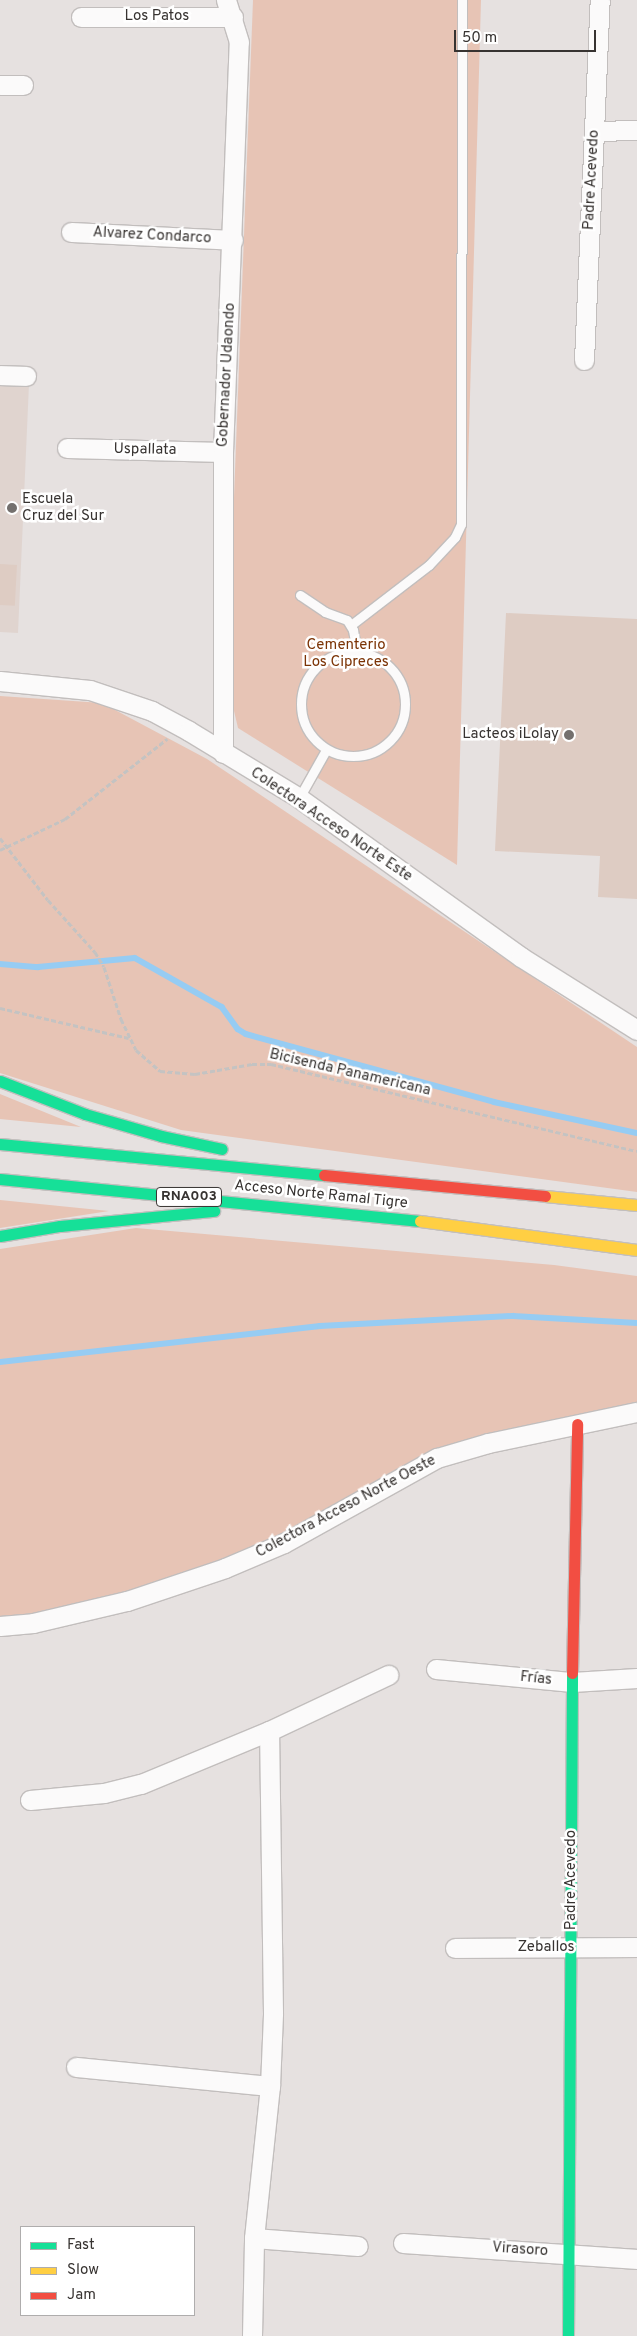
<!DOCTYPE html>
<meta charset="utf-8">
<style>
body{margin:0}
#map{position:relative;width:637px;height:2336px;overflow:hidden;background:#e6e1e0;font-family:Overpass,sans-serif}
div>[style]{position:absolute}
.built>*{inset:0;background:#e0d4cf}
.green>*{inset:0;background:#e7c4b5}
.stream>*{height:5.5px;margin:-2.75px;padding:0 2.75px;transform-origin:2.75px;border-radius:2.75px;background:#96ccf3}
.building>*{inset:0;background:#deccc3;transform-origin:0 0}
.path>*{height:3px;margin-top:-1.5px;transform-origin:0;background:repeating-linear-gradient(90deg,#c4c3c2 0 5px,transparent 0 7.5px)}
.roads{filter:drop-shadow(1px 0 #c2bebd) drop-shadow(-1px 0 #c2bebd) drop-shadow(0 1px #c2bebd) drop-shadow(0 -1px #c2bebd)}
.lane>*{height:9px;margin:-4.5px;padding:0 4.5px;transform-origin:4.5px;border-radius:4.5px;background:#fbfafa}
.lane>.ring{margin:-4.5px;padding:0;box-sizing:content-box;background:none;border:9px solid #fbfafa;border-radius:50%}
.street>*{height:19px;margin:-9.5px;padding:0 9.5px;transform-origin:9.5px;border-radius:9.5px;background:#fbfafa}
.fast>*{height:11px;margin:-5.5px;padding:0 5.5px;transform-origin:5.5px;border-radius:5.5px;background:#16e098}
.slow>*{height:11px;margin:-5.5px;padding:0 5.5px;transform-origin:5.5px;border-radius:5.5px;background:#ffcf43}
.jam>*{height:11px;margin:-5.5px;padding:0 5.5px;transform-origin:5.5px;border-radius:5.5px;background:#f24e42}
.dots>*{width:14px;height:14px;translate:-50% -50%;box-sizing:border-box;border:2px solid #fff;border-radius:50%}
span{translate:-50% -50%;white-space:nowrap;text-align:center;line-height:1.15;-webkit-text-stroke:5px #fff;paint-order:stroke}
.shield-label span{padding:1px 4px;background:#fff;border:1px solid;border-radius:4px;-webkit-text-stroke-width:0}
.shield-label{font-size:14px;color:#373331;font-weight:700}
.street-label{font-size:15px;color:#373331}
.poi-label{font-size:15px;color:#373331}
.left{translate:0 -50%;text-align:left}
.right{translate:-100% -50%;text-align:right}
.park-label{font-size:15px;color:#7b3305}
.legend{position:absolute;left:20px;top:2226px;width:175px;height:90px;box-sizing:border-box;background:#fff;border:1px solid #afadad;margin:0;padding:6px 9px;list-style:none;font-size:15px;color:#373331}
.legend li{display:flex;align-items:center;gap:10px;height:25px}
.legend b{width:25px;border:1px solid #afadad}
.scale{position:absolute;left:454px;top:30px;width:142px;height:22px;box-sizing:border-box;border:2px solid #373331;border-top:0;padding-left:6px;font-size:15px;line-height:18px;white-space:nowrap;color:#373331;-webkit-text-stroke:4px #fff;paint-order:stroke}
</style>
<div id="map">
<div class="built">
<div style="clip-path:polygon(0 383px,29px 384px,18px 633px,0 632px)"></div>
</div>
<div class="green">
<div style="clip-path:polygon(253px 0,481px 0,457px 865px,238px 728px,227px 681px)"></div>
<div style="clip-path:polygon(0 696px,102px 703px,207px 759px,637px 1047px,637px 1192px,181px 1130px,0 1073px)"></div>
<div style="clip-path:polygon(0 1094px,81px 1127px,0 1119px)"></div>
<div style="clip-path:polygon(0 1200px,109px 1211px,0 1228px)"></div>
<div style="clip-path:polygon(136px 1228px,554px 1265px,637px 1276px,637px 1402px,433px 1452px,275px 1542px,148px 1589px,0 1621px,0 1249px)"></div>
</div>
<div class="stream">
<div style="left:0;top:964px;width:38px;rotate:5deg"></div>
<div style="left:38px;top:967px;width:97px;rotate:-5.3deg"></div>
<div style="left:135px;top:958px;width:100px;rotate:29.4deg"></div>
<div style="left:222px;top:1007px;width:27px;rotate:54deg"></div>
<div style="left:238px;top:1029px;width:9px;rotate:32deg"></div>
<div style="left:246px;top:1034px;width:257px;rotate:15.3deg"></div>
<div style="left:494px;top:1102px;width:146px;rotate:12.2deg"></div>
<div style="left:0;top:1362px;width:322px;rotate:-6.4deg"></div>
<div style="left:320px;top:1326px;width:193px;rotate:-3deg"></div>
<div style="left:513px;top:1316px;width:124px;rotate:3.2deg"></div>
</div>
<div class="building">
<div style="left:0;top:564px;width:17px;height:41px;rotate:3deg"></div>
<div style="clip-path:polygon(506px 613px,637px 619px,637px 899px,598px 897px,600px 856px,495px 851px)"></div>
</div>
<div class="path">
<div style="left:0;top:838px;width:78px;rotate:52.3deg"></div>
<div style="left:48px;top:900px;width:70px;rotate:47.9deg"></div>
<div style="left:95px;top:952px;width:17px;rotate:59deg"></div>
<div style="left:104px;top:967px;width:55px;rotate:71.9deg"></div>
<div style="left:121px;top:1019px;width:34px;rotate:64deg"></div>
<div style="left:136px;top:1050px;width:32px;rotate:41deg"></div>
<div style="left:160px;top:1071px;width:35px;rotate:5deg"></div>
<div style="left:195px;top:1074px;width:58px;rotate:-10deg"></div>
<div style="left:252px;top:1064px;width:19px"></div>
<div style="left:271px;top:1064px;width:376px;rotate:13.4deg"></div>
<div style="left:0;top:850px;width:72px;rotate:-25.5deg"></div>
<div style="left:65px;top:819px;width:130px;rotate:-38.1deg"></div>
<div style="left:0;top:1008px;width:132px;rotate:13.1deg"></div>
</div>
<div class="roads">
<div class="lane">
<div style="left:300px;top:595px;width:30px;rotate:34deg"></div>
<div style="left:325px;top:612px;width:23px;rotate:20deg"></div>
<div style="left:347px;top:620px;width:12px;rotate:59deg"></div>
<div style="left:353px;top:630px;width:22px;rotate:80deg"></div>
<div style="left:351px;top:625px;width:98px;rotate:-37.6deg"></div>
<div style="left:429px;top:565px;width:38px;rotate:-47deg"></div>
<div style="left:455px;top:537px;width:14px;rotate:-65deg"></div>
<div style="left:461px;top:524px;width:524px;rotate:-89.89deg"></div>
<div class="ring" style="left:301px;top:652px;width:95px;height:95px"></div>
<div style="left:299px;top:798px;width:55px;rotate:-60.6deg"></div>
</div>
<div class="street">
<div style="left:81px;top:17px;width:152px"></div>
<div style="left:0;top:85px;width:23px"></div>
<div style="left:595px;top:131px;width:42px;rotate:-1.4deg"></div>
<div style="left:71px;top:232px;width:162px;rotate:2.8deg"></div>
<div style="left:584px;top:360px;width:360px;rotate:-87.5deg"></div>
<div style="left:0;top:375px;width:26px;rotate:2deg"></div>
<div style="left:67px;top:448px;width:156px;rotate:1.5deg"></div>
<div style="left:0;top:681px;width:90px;rotate:5.7deg"></div>
<div style="left:90px;top:690px;width:65px;rotate:18.7deg"></div>
<div style="left:152px;top:711px;width:42px;rotate:28.4deg"></div>
<div style="left:189px;top:731px;width:129px;rotate:31.3deg"></div>
<div style="left:299px;top:798px;width:273px;rotate:35.6deg"></div>
<div style="left:521px;top:957px;width:137px;rotate:32.2deg"></div>
<div style="left:223px;top:753px;width:301px;rotate:-90deg"></div>
<div style="left:223px;top:452px;width:410px;rotate:-87.8deg"></div>
<div style="left:239px;top:42px;width:44px;rotate:-107.2deg"></div>
<div style="left:0;top:1626px;width:33px;rotate:-5deg"></div>
<div style="left:33px;top:1623px;width:97px;rotate:-13.2deg"></div>
<div style="left:127px;top:1601px;width:103px;rotate:-18.6deg"></div>
<div style="left:225px;top:1568px;width:64px;rotate:-23deg"></div>
<div style="left:284px;top:1543px;width:175px;rotate:-29.1deg"></div>
<div style="left:437px;top:1458px;width:53px;rotate:-16.4deg"></div>
<div style="left:488px;top:1443px;width:152px;rotate:-11.8deg"></div>
<div style="left:436px;top:1669px;width:137px;rotate:5.5deg"></div>
<div style="left:572px;top:1682px;width:65px;rotate:-3.5deg"></div>
<div style="left:30px;top:1800px;width:74px;rotate:-5.4deg"></div>
<div style="left:104px;top:1793px;width:38px;rotate:-14deg"></div>
<div style="left:141px;top:1784px;width:139px;rotate:-22.5deg"></div>
<div style="left:269px;top:1731px;width:132px;rotate:-25.2deg"></div>
<div style="left:455px;top:1948px;width:182px;rotate:-0.3deg"></div>
<div style="left:76px;top:2067px;width:195px;rotate:5.6deg"></div>
<div style="left:254px;top:2238px;width:104px;rotate:4.4deg"></div>
<div style="left:403px;top:2243px;width:235px;rotate:3.9deg"></div>
<div style="left:252px;top:2336px;width:98px;rotate:-88.8deg"></div>
<div style="left:254px;top:2238px;width:153px;rotate:-84deg"></div>
<div style="left:270px;top:2086px;width:73px;rotate:-87.6deg"></div>
<div style="left:273px;top:2013px;width:282px;rotate:-90.8deg"></div>
</div>
<div class="fast">
<div style="left:0;top:1081px;width:91px;rotate:21.2deg"></div>
<div style="left:85px;top:1114px;width:79px;rotate:16.1deg"></div>
<div style="left:161px;top:1136px;width:62px;rotate:12deg"></div>
<div style="left:0;top:1144px;width:325px;rotate:5.5deg"></div>
<div style="left:0;top:1179px;width:422px;rotate:5.7deg"></div>
<div style="left:0;top:1236px;width:61px;rotate:-9.5deg"></div>
<div style="left:60px;top:1226px;width:155px;rotate:-5.6deg"></div>
<div style="left:568px;top:2336px;width:663px;rotate:-89.65deg"></div>
</div>
<div class="slow">
<div style="left:545px;top:1196px;width:92px;rotate:5.6deg"></div>
<div style="left:420px;top:1221px;width:219px;rotate:7.6deg"></div>
</div>
<div class="jam">
<div style="left:324px;top:1175px;width:222px;rotate:5.4deg"></div>
<div style="left:572px;top:1673px;width:249px;rotate:-88.8deg"></div>
</div>
</div>
<div class="dots">
<div style="left:12px;top:508px;background:#74706e"></div>
<div style="left:569px;top:735px;background:#74706e"></div>
</div>
<div class="shield-label">
<span style="left:189px;top:1197px">RNA003</span>
</div>
<div class="street-label">
<span style="left:157px;top:17px">Los Patos</span>
<span style="left:592px;top:180px;rotate:-87deg">Padre Acevedo</span>
<span style="left:152px;top:236px;rotate:3deg">Alvarez Condarco</span>
<span style="left:227px;top:375px;rotate:-87deg">Gobernador Udaondo</span>
<span style="left:145px;top:450px;rotate:1deg">Uspallata</span>
<span style="left:331px;top:825px;rotate:34deg">Colectora Acceso Norte Este</span>
<span style="left:350px;top:1073px;rotate:13deg">Bicisenda Panamericana</span>
<span style="left:321px;top:1195px;rotate:6deg">Acceso Norte Ramal Tigre</span>
<span style="left:346px;top:1507px;rotate:-28deg">Colectora Acceso Norte Oeste</span>
<span style="left:536px;top:1679px;rotate:6deg">Frías</span>
<span style="left:572px;top:1880px;rotate:-90deg">Padre Acevedo</span>
<span style="left:546px;top:1948px">Zeballos</span>
<span style="left:520px;top:2250px;rotate:4deg">Virasoro</span>
</div>
<div class="poi-label">
<span class="left" style="left:22px;top:508px">Escuela<br>Cruz del Sur</span>
<span class="right" style="left:559px;top:735px">Lacteos iLolay</span>
</div>
<div class="park-label">
<span style="left:346px;top:654px">Cementerio<br>Los Cipreces</span>
</div>
<ul class="legend">
<li><b style="height:6px;background:#16e098"></b>Fast</li>
<li><b style="height:6px;background:#ffcf43"></b>Slow</li>
<li><b style="height:6px;background:#f24e42"></b>Jam</li>
</ul>
<div class="scale">50 m</div>
</div>
